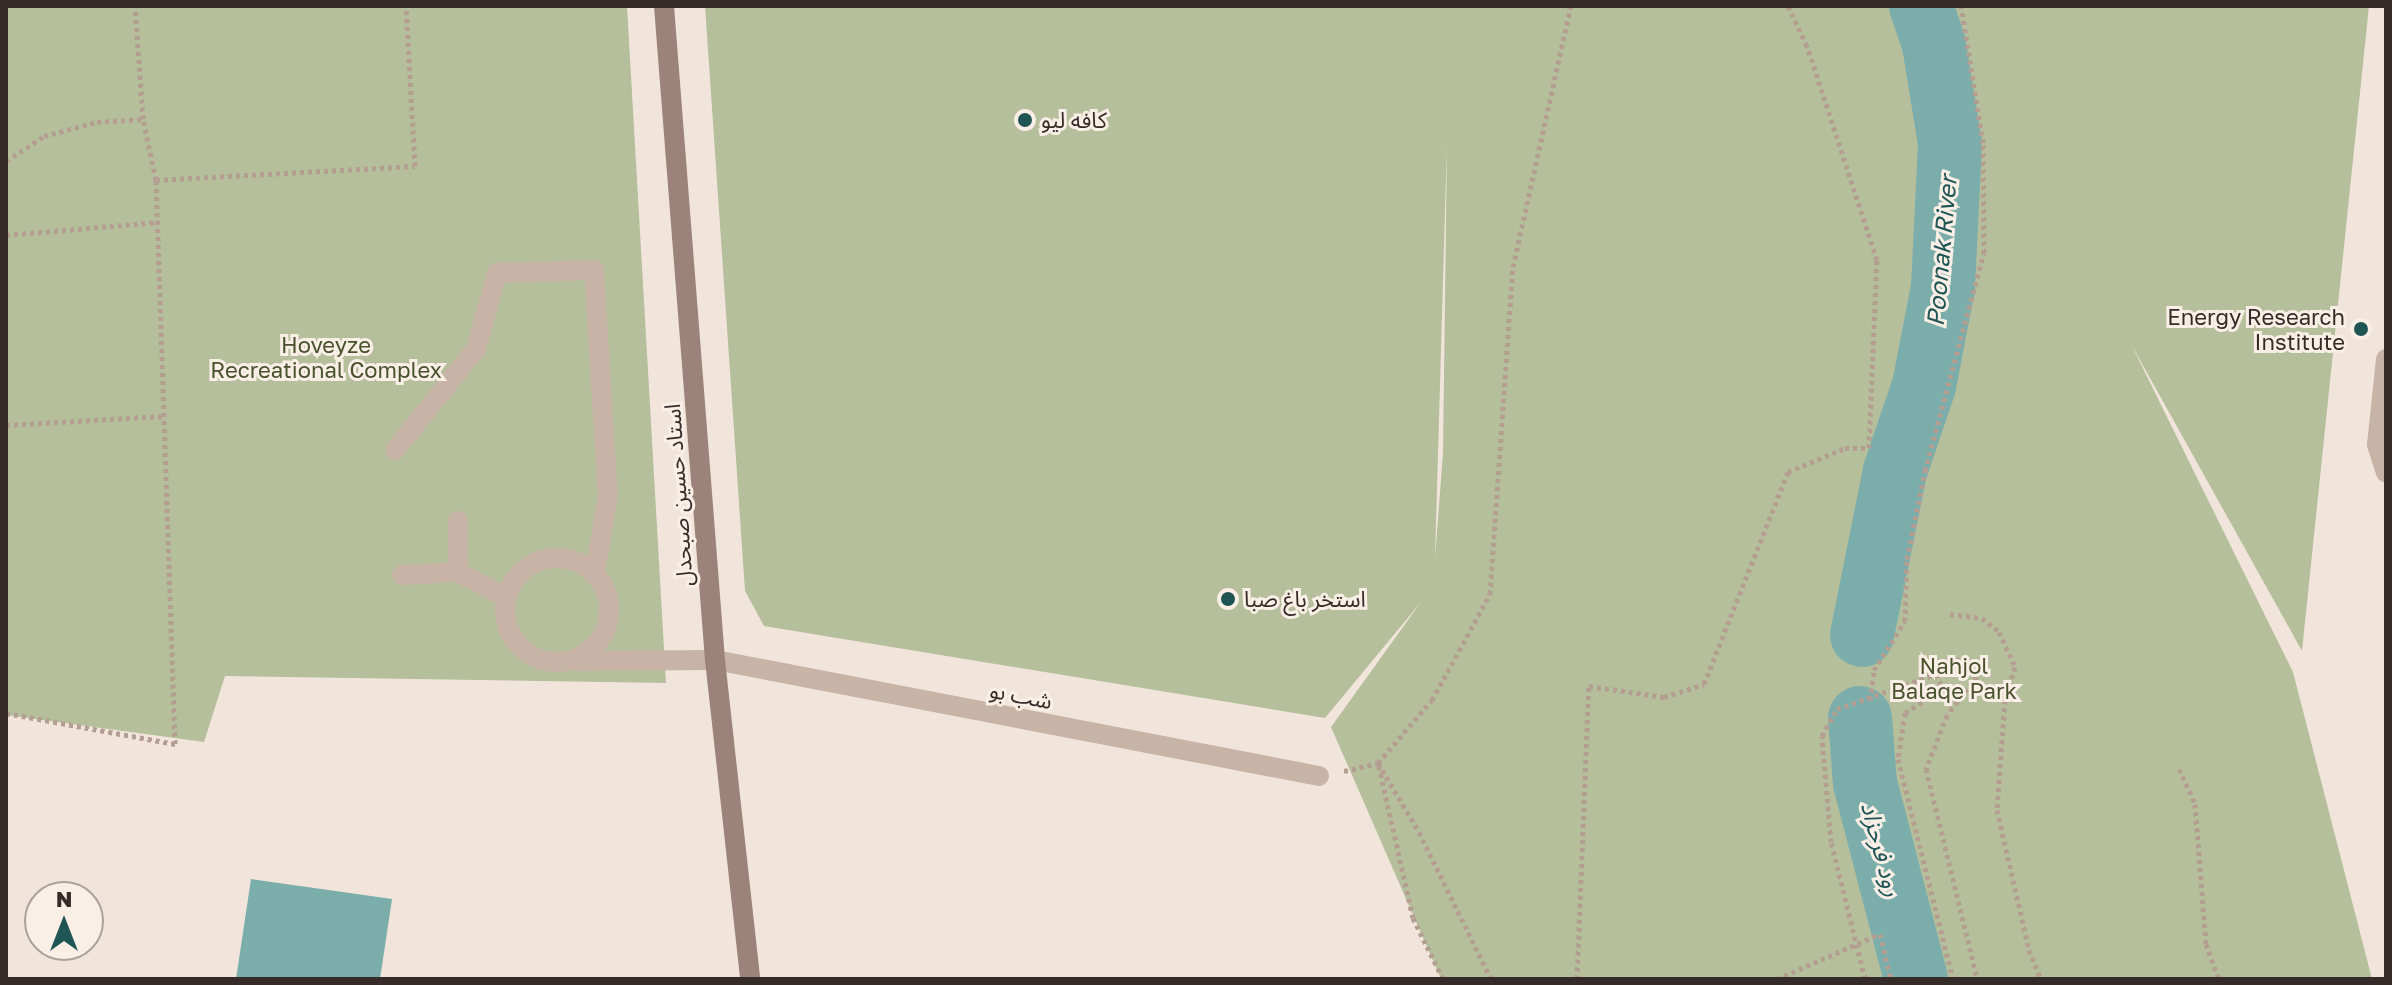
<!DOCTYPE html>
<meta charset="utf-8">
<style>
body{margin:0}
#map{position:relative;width:2392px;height:985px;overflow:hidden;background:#f1e5db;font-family:"Golos Text","Noto Sans Arabic",sans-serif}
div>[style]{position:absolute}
.green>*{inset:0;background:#b6bf9c}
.water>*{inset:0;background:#7badab}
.river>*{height:64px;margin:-32px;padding:0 32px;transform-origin:32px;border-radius:32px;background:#7badab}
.path>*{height:5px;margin-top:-2.5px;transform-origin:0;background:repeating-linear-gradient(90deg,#b49e92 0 4px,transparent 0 8px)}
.lane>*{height:20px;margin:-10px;padding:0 10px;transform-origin:10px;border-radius:10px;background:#c8b4a7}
.lane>.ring{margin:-10px;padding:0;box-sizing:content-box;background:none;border:20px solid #c8b4a7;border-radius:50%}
.street>*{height:20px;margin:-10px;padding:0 10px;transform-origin:10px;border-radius:10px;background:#c8b4a7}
.secondary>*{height:20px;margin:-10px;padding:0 10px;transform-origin:10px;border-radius:10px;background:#9c8379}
.dots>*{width:22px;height:22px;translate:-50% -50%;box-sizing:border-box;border:4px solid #f9efe7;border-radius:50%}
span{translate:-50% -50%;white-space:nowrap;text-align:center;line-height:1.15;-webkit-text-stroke:6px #f9efe7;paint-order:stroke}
.poi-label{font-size:22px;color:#352b28}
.left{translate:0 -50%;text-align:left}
.right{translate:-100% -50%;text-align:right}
.park-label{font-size:22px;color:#48522c}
.street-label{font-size:22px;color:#352b28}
.water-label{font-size:24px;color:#1f5554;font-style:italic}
.frame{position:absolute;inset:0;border:8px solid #352b28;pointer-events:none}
.north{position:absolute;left:24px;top:881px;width:80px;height:80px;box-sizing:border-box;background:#f9efe7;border:2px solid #aba19b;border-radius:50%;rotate:0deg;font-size:22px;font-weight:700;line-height:32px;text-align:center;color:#352b28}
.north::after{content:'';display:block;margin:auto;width:28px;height:36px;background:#1f5554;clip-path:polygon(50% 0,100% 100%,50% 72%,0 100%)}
</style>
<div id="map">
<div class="green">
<div style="clip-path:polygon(6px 6px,627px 6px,666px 683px,225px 676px,204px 742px,6px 715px)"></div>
<div style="clip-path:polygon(evenodd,705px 6px,2369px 6px,2302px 651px,2131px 344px,2293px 672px,2372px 979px,1441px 979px,1331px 727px,1421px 602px,1325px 718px,764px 626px,745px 591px,705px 6px,1447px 143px,1443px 453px,1435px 558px,1447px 143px)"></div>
</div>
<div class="water">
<div style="clip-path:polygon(251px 879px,392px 899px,380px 979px,236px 979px)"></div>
</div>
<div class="river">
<div style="left:1862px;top:635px;width:167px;rotate:-78.6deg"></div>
<div style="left:1895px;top:471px;width:90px;rotate:-71.2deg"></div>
<div style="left:1924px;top:386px;width:101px;rotate:-79.1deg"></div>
<div style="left:1943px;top:287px;width:144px;rotate:-87.2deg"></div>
<div style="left:1950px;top:143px;width:100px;rotate:-99.2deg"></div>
<div style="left:1934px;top:44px;width:40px;rotate:-108.9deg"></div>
<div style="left:1860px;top:718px;width:65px;rotate:85.6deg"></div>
<div style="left:1865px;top:783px;width:203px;rotate:75.4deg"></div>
</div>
<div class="path">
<div style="left:6px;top:161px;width:45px;rotate:-33.3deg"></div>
<div style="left:44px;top:136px;width:55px;rotate:-14.8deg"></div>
<div style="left:97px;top:122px;width:46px;rotate:-3.7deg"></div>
<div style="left:156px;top:180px;width:259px;rotate:-3.1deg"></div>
<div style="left:415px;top:166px;width:160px;rotate:-93.2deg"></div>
<div style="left:6px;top:235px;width:153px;rotate:-4.9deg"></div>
<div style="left:6px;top:425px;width:158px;rotate:-3.3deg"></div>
<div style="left:1950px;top:614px;width:32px;rotate:7deg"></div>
<div style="left:1982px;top:618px;width:22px;rotate:39deg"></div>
<div style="left:1999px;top:632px;width:38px;rotate:65deg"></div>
<div style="left:2015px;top:667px;width:34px;rotate:107deg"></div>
<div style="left:2005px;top:700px;width:110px;rotate:94.2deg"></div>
<div style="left:1997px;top:810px;width:144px;rotate:77.1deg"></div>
<div style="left:2029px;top:950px;width:31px;rotate:68deg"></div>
<div style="left:1936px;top:674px;width:21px;rotate:65deg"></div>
<div style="left:1945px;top:693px;width:17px;rotate:25deg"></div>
<div style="left:1942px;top:689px;width:44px;rotate:147deg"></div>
<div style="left:1905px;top:713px;width:47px;rotate:98.7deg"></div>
<div style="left:1898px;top:759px;width:227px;rotate:76deg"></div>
<div style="left:1870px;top:700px;width:30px;rotate:-82deg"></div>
<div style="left:1874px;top:670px;width:58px;rotate:-57.7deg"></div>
<div style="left:1905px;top:621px;width:62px;rotate:-88.2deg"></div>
<div style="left:1907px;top:559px;width:90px;rotate:-78.4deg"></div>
<div style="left:1925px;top:471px;width:226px;rotate:-74.9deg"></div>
<div style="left:1984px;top:253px;width:110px;rotate:-90.5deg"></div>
<div style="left:1983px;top:143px;width:139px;rotate:-99.1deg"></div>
<div style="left:6px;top:713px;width:172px;rotate:10.4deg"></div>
<div style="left:175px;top:744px;width:564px;rotate:-91.93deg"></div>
<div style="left:156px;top:180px;width:62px;rotate:-102deg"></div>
<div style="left:143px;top:119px;width:113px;rotate:-94deg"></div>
<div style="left:2179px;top:769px;width:38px;rotate:65deg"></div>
<div style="left:2195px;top:804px;width:140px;rotate:85.5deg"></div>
<div style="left:2206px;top:944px;width:37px;rotate:70deg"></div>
<div style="left:1344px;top:771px;width:35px;rotate:-13deg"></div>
<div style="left:1378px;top:763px;width:80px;rotate:59.3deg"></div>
<div style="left:1419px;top:832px;width:164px;rotate:63.9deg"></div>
<div style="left:1443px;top:979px;width:68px;rotate:-116.2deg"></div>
<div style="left:1413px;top:918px;width:159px;rotate:-102.7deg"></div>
<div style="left:1378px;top:763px;width:83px;rotate:-49.4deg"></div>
<div style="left:1432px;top:700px;width:121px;rotate:-61.3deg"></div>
<div style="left:1490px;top:594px;width:328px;rotate:-86deg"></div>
<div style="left:1513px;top:267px;width:267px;rotate:-77.5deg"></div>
<div style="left:1577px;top:979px;width:293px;rotate:-87.7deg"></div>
<div style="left:1589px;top:686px;width:76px;rotate:8.3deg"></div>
<div style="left:1664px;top:697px;width:42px;rotate:-18deg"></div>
<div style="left:1704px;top:684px;width:228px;rotate:-68.4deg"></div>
<div style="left:1788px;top:472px;width:62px;rotate:-22.8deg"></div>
<div style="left:1845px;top:448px;width:24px"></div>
<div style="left:1869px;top:448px;width:188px;rotate:-87.6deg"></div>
<div style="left:1877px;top:260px;width:225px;rotate:-108.1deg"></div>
<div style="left:1807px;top:46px;width:44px;rotate:-115.4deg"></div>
<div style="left:1777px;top:979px;width:112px;rotate:-23.6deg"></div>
<div style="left:1880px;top:934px;width:46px;rotate:76.3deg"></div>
<div style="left:1865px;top:979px;width:141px;rotate:-103.9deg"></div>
<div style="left:1831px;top:842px;width:106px;rotate:-94.9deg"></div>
<div style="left:1822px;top:736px;width:31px;rotate:-61deg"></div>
<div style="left:1837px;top:709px;width:105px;rotate:-19.5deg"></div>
<div style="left:1936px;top:674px;width:30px;rotate:-33deg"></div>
<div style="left:1961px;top:658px;width:14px;rotate:21deg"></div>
<div style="left:1974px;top:663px;width:13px;rotate:77deg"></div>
<div style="left:1977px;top:676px;width:49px;rotate:127.6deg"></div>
<div style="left:1947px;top:715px;width:58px;rotate:111.3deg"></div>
<div style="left:1926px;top:769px;width:216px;rotate:76.3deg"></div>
</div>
<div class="lane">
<div style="left:2386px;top:359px;width:86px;rotate:96deg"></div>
<div style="left:2377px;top:445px;width:29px;rotate:72deg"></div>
<div style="left:395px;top:450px;width:129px;rotate:-51.3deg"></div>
<div style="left:476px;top:349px;width:79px;rotate:-74.6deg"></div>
<div style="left:497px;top:273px;width:97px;rotate:-1.8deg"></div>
<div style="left:594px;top:270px;width:226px;rotate:86.5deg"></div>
<div style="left:608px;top:496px;width:78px;rotate:99.6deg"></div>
<div style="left:458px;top:521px;width:51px;rotate:90deg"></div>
<div style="left:458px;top:572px;width:53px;rotate:28deg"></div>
<div class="ring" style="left:505px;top:558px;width:84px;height:84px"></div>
<div style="left:402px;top:575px;width:56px;rotate:-3.1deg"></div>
<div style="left:575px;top:661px;width:140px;rotate:-0.4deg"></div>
</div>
<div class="street">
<div style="left:715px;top:660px;width:615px;rotate:10.87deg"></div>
</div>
<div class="secondary">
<div style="left:664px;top:6px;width:656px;rotate:85.54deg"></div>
<div style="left:715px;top:660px;width:321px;rotate:83.7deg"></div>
</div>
<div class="dots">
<div style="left:1025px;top:120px;background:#1f5554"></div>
<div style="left:2361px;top:329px;background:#1f5554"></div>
<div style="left:1228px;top:599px;background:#1f5554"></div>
</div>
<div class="poi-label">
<span class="left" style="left:1041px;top:120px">کافه لیو</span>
<span class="right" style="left:2345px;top:329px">Energy Research<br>Institute</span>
<span class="left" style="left:1244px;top:599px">استخر باغ صبا</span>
</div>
<div class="park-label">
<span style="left:326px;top:357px">Hoveyze<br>Recreational Complex</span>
<span style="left:1954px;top:678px">Nahjol<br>Balaqe Park</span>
</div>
<div class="street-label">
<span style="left:678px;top:495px;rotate:-94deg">استاد حسین صبحدل</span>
<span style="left:1021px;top:695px;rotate:11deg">شب بو</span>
</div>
<div class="water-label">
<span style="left:1941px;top:251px;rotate:-85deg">Poonak River</span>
<span style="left:1882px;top:849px;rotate:75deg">رود فرحزاد</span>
</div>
<div class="frame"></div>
<div class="north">N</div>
</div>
